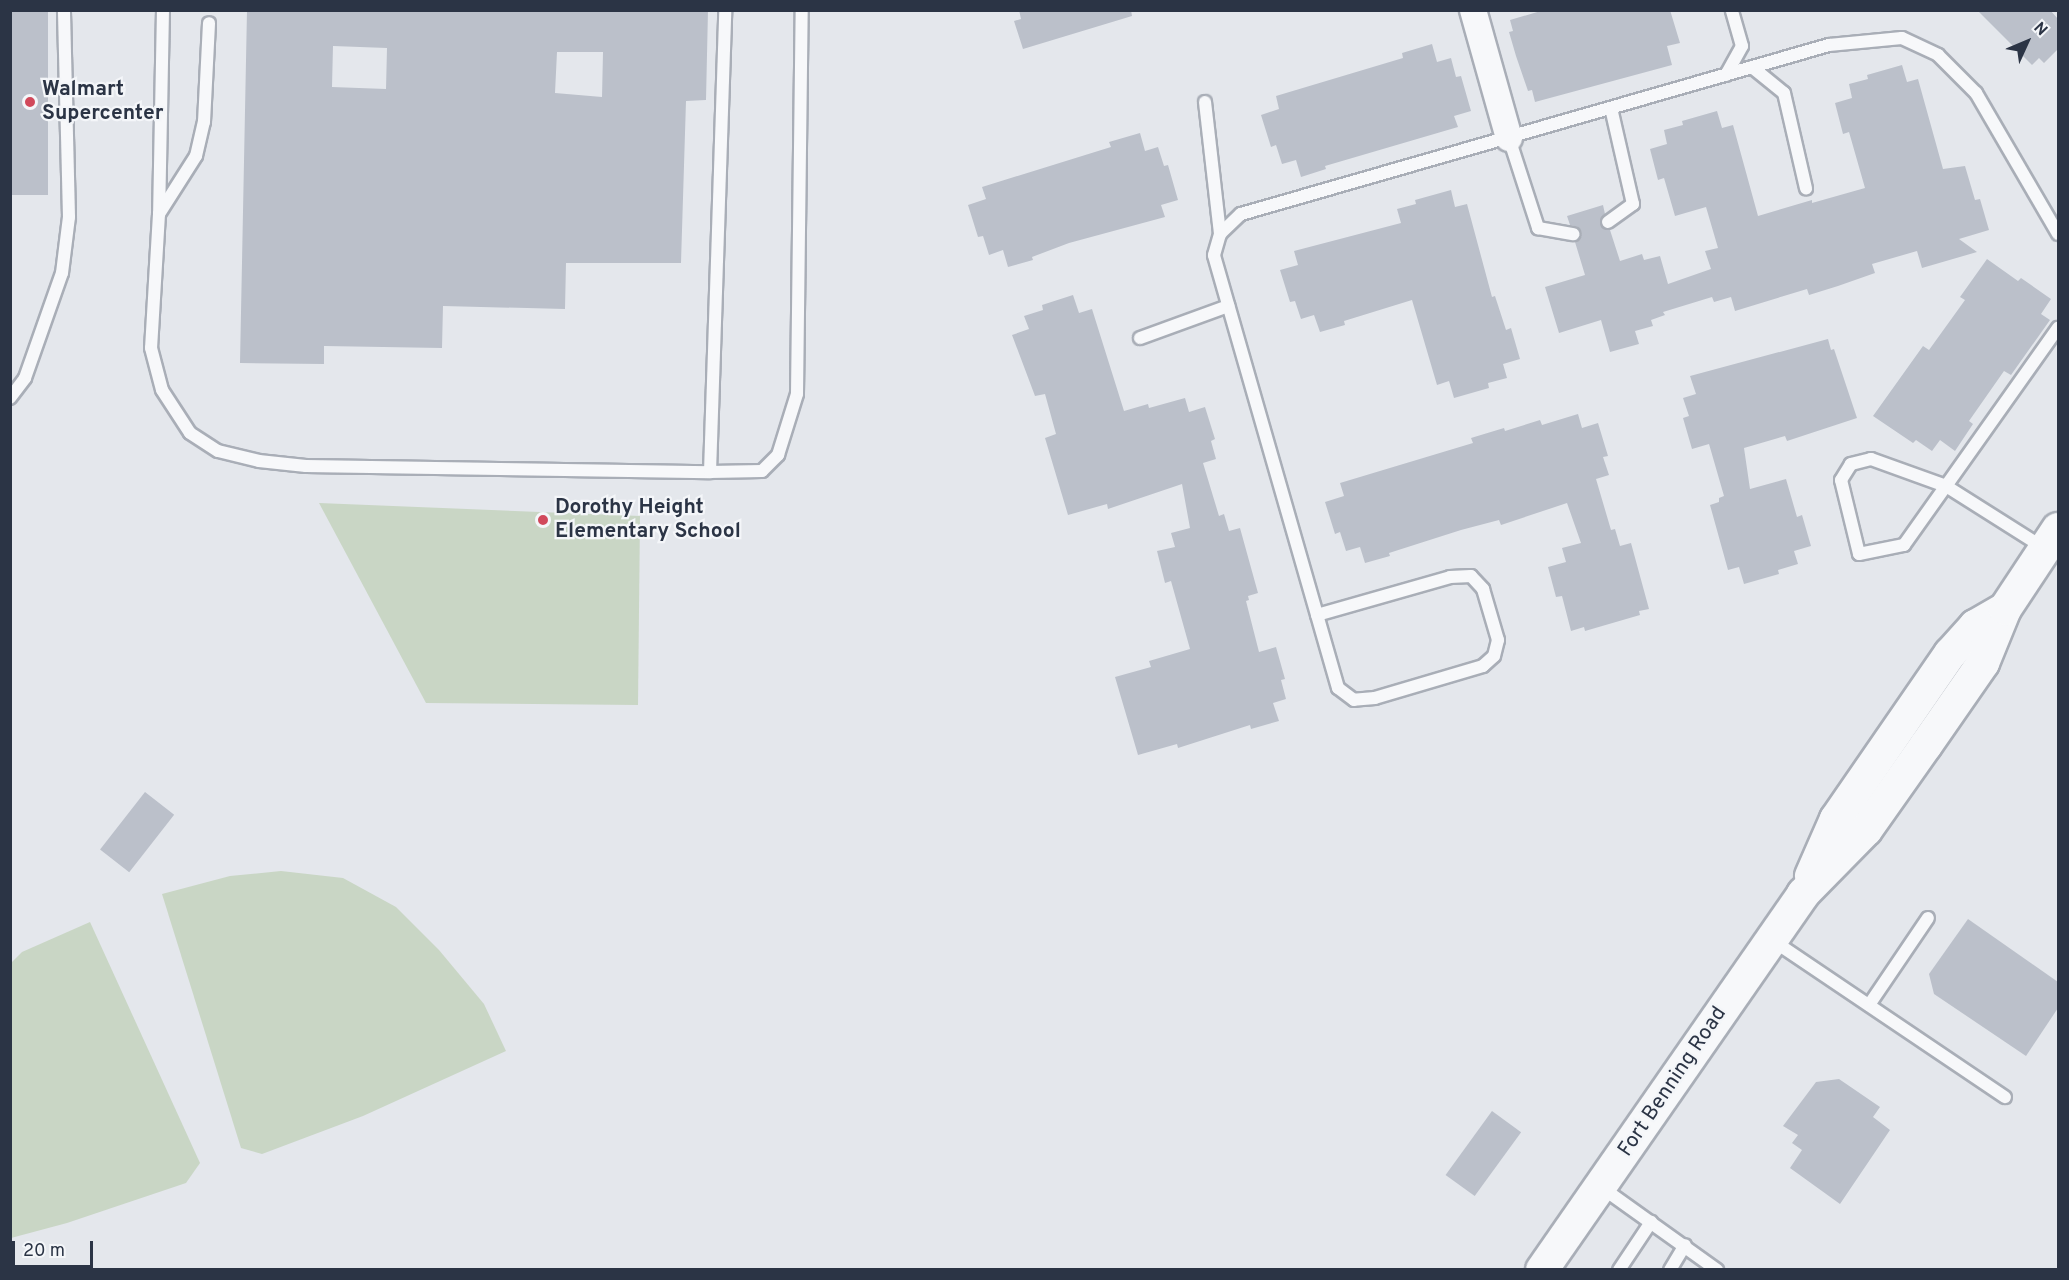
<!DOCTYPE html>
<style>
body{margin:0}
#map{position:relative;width:2069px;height:1280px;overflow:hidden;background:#e4e7ec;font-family:Overpass,sans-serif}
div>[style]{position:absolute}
.green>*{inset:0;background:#c9d6c5}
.building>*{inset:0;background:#bbc0ca;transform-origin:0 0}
.roads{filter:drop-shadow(2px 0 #a9aeb7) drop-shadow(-2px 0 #a9aeb7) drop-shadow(0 2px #a9aeb7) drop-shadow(0 -2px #a9aeb7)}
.service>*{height:12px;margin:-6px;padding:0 6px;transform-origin:6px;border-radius:6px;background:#f7f8fa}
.minor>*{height:26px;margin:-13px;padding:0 13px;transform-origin:13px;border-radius:13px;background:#f7f8fa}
.tertiary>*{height:32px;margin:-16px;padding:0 16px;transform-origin:16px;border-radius:16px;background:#f7f8fa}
.dots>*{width:16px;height:16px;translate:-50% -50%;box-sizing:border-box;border:3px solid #f4f6f9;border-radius:50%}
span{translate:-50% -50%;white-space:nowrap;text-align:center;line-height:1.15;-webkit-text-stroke:4.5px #f4f6f9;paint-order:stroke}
.poi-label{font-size:21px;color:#2b3445;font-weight:700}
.left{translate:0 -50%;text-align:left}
.street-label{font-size:21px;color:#2b3445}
.frame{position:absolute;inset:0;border:12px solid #2b3445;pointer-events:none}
.north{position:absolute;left:1997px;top:12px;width:60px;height:60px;-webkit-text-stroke:4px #f4f6f9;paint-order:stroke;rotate:46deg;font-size:16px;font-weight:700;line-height:24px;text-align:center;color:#2b3445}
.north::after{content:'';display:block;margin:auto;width:21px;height:27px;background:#2b3445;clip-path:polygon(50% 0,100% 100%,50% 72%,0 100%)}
.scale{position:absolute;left:12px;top:1241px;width:81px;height:27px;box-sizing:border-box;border:3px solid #2b3445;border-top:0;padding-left:8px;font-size:18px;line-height:21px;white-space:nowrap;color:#2b3445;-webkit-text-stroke:4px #f4f6f9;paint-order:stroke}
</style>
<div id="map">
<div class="green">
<div style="clip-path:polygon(319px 503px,640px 516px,638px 705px,426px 703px)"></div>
<div style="clip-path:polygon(281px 871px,343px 878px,396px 907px,439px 950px,484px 1004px,506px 1051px,363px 1116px,262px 1154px,241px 1148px,162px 894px,230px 876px)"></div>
<div style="clip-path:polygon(90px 922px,200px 1163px,186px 1183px,67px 1223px,11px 1238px,11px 963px,22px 952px)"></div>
</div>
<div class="building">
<div style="left:10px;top:10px;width:38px;height:185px"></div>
<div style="clip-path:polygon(evenodd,247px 10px,708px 10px,706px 100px,686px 101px,681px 263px,566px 263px,565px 309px,443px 306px,442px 348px,324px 346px,324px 364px,240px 363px,247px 10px,333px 46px,387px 48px,386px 89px,332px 87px,333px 46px,247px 10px,557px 52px,603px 52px,602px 97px,555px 93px,557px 52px)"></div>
<div style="clip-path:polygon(1019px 10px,1131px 10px,1132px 16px,1023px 49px,1014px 21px,1021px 19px)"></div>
<div style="clip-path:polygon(1544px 10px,1670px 10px,1680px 43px,1667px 46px,1672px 65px,1535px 102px,1532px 90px,1528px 91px,1516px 56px,1509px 32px,1513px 31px,1510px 20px)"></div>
<div style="clip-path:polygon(1977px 10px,2050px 10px,2058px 19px,2058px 49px,2044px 63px,2039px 58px,2032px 65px)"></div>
<div style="clip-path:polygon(1432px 44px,1437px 62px,1451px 58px,1456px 77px,1461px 76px,1471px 111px,1454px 116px,1458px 127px,1325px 166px,1326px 169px,1301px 177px,1296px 160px,1282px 164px,1276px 145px,1271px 147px,1261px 115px,1279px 109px,1276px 96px,1403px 58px,1402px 53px)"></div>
<div style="clip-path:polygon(1902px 65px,1907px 82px,1918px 79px,1943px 169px,1965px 166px,1975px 200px,1980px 199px,1989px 230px,1959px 239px,1977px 252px,1922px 268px,1917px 251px,1872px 264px,1875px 273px,1838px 286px,1809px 295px,1807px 289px,1735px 311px,1731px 297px,1714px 302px,1712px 297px,1663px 312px,1665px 315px,1651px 320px,1653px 326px,1635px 331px,1639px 344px,1610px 352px,1601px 320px,1559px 333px,1545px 287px,1585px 275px,1575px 242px,1580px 239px,1581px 232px,1578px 227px,1570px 225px,1567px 216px,1603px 205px,1605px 214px,1600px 223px,1604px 229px,1610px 230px,1620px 261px,1642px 254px,1644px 260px,1660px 256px,1668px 284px,1711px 269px,1705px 251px,1718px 248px,1706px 207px,1675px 216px,1664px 178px,1658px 180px,1650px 149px,1667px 144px,1664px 130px,1683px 125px,1682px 121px,1717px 111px,1722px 128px,1733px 125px,1758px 216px,1812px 200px,1812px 203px,1865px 188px,1849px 132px,1843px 134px,1835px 103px,1852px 98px,1849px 84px,1868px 79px,1867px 75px)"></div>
<div style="clip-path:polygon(1140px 133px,1145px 151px,1158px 147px,1164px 166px,1168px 165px,1178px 200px,1161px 205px,1165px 217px,1069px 243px,1032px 257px,1033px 260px,1008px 267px,1003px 250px,989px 255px,983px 236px,978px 237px,968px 205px,986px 199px,982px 187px,1111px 147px,1109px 142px)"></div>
<div style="clip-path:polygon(1451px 190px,1455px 207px,1467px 204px,1492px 297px,1495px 296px,1506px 330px,1511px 328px,1520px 359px,1503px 364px,1507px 378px,1488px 383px,1489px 388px,1454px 398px,1449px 381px,1437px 385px,1412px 300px,1344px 321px,1345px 325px,1320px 332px,1314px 315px,1301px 319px,1295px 301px,1290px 302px,1280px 270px,1298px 265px,1294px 251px,1401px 223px,1397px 209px,1416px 204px,1415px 200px)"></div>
<div style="clip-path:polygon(1987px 259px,2018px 281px,2021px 278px,2051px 299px,2041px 314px,2050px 320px,2011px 375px,2004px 371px,1969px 421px,1973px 424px,1955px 451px,1940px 440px,1932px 451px,1916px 440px,1913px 443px,1873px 416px,1923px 346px,1929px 350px,1965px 300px,1960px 297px)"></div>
<div style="clip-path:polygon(1073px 295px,1079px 313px,1092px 309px,1124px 411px,1148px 404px,1149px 408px,1185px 398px,1189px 412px,1205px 407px,1215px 439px,1211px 441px,1216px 459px,1203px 463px,1219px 516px,1224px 514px,1229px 531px,1240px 528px,1258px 593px,1248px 596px,1249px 600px,1246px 601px,1259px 652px,1276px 647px,1285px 679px,1281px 680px,1286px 699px,1273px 703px,1279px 721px,1251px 729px,1250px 725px,1178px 748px,1177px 744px,1138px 755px,1115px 677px,1151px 667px,1149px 661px,1190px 649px,1171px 581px,1165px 583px,1157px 551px,1175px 547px,1171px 533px,1190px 528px,1182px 484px,1108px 509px,1107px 504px,1068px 515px,1045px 438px,1056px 434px,1045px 394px,1035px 396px,1012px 335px,1029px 329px,1024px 316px,1043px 310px,1042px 305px)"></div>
<div style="clip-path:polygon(1828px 339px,1831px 350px,1834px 349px,1857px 418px,1787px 441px,1785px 436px,1744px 448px,1750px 489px,1786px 479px,1797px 517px,1802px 515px,1811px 546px,1794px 551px,1798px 564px,1778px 570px,1779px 574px,1744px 584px,1739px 567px,1728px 570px,1710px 505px,1719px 502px,1719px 498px,1724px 496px,1709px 444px,1692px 449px,1683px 418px,1689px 416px,1683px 398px,1696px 394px,1690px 376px)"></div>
<div style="clip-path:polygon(1578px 414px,1582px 428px,1598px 423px,1608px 456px,1603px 457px,1609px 475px,1596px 479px,1611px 530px,1615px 529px,1620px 546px,1631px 543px,1649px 609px,1639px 611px,1640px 615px,1585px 631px,1584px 627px,1571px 631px,1562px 596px,1556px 597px,1548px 567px,1566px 562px,1562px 548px,1581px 543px,1567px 503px,1501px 525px,1499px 520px,1461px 530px,1389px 553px,1390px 556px,1365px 563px,1360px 547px,1346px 551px,1340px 532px,1335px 534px,1325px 502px,1344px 496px,1340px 483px,1473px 443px,1471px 438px,1504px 428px,1505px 431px,1540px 420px,1542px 425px)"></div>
<div style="left:145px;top:792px;width:37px;height:73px;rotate:38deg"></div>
<div style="clip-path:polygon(1968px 919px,2058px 982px,2058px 1008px,2026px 1056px,1934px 994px,1929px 974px)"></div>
<div style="clip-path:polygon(1839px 1079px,1880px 1107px,1873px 1117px,1890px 1130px,1840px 1204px,1790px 1168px,1802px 1150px,1792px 1143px,1798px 1135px,1783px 1126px,1816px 1082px)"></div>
<div style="left:1492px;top:1111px;width:36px;height:79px;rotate:36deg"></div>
</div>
<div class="roads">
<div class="service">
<div style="left:163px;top:10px;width:204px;rotate:91.1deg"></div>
<div style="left:159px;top:214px;width:134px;rotate:93.4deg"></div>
<div style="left:151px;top:348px;width:43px;rotate:75.3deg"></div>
<div style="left:162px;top:390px;width:51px;rotate:56.9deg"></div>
<div style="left:190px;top:433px;width:33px;rotate:33deg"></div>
<div style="left:218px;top:451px;width:42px;rotate:13.7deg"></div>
<div style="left:259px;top:461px;width:47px;rotate:6.1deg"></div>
<div style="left:306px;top:466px;width:404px;rotate:0.9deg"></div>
<div style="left:710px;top:472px;width:52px;rotate:-1.1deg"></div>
<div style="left:762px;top:471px;width:23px;rotate:-45deg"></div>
<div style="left:778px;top:455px;width:64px;rotate:-72.7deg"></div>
<div style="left:797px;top:394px;width:384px;rotate:-89.3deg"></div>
<div style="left:1752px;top:67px;width:41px;rotate:39.1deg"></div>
<div style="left:1784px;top:93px;width:98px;rotate:77deg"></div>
<div style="left:1726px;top:75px;width:33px;rotate:-61deg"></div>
<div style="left:1742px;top:46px;width:37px;rotate:-106deg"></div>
<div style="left:1205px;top:102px;width:133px;rotate:83.5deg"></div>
<div style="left:1509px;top:138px;width:95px;rotate:72.1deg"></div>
<div style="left:1538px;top:228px;width:36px;rotate:10deg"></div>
<div style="left:159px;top:214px;width:69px;rotate:-57.5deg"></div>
<div style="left:196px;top:156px;width:35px;rotate:-77deg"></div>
<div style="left:204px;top:122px;width:99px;rotate:-87.1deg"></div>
<div style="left:1608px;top:222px;width:31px;rotate:-36deg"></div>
<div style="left:1633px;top:204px;width:98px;rotate:-102.9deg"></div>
<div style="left:1140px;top:338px;width:94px;rotate:-20deg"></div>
<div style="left:10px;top:398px;width:25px;rotate:-53deg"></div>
<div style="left:25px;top:378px;width:111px;rotate:-70.6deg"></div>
<div style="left:62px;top:273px;width:56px;rotate:-82.9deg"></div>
<div style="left:69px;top:217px;width:207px;rotate:-91.4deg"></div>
<div style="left:710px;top:472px;width:462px;rotate:-88.1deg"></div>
<div style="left:2044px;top:548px;width:116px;rotate:-147.7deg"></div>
<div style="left:1946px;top:486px;width:80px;rotate:-160.2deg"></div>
<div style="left:1871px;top:459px;width:21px;rotate:166deg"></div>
<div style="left:1851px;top:464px;width:19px;rotate:122deg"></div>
<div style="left:1841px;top:480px;width:76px;rotate:76.3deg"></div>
<div style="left:1859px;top:554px;width:46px;rotate:-11.3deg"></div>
<div style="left:1904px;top:545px;width:72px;rotate:-54.6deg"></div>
<div style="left:1946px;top:486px;width:194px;rotate:-54.7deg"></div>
<div style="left:1317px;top:615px;width:138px;rotate:-15.9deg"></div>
<div style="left:1450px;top:577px;width:21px;rotate:-3deg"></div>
<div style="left:1471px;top:576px;width:18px;rotate:47deg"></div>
<div style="left:1483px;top:589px;width:53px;rotate:73.6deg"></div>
<div style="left:1498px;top:640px;width:16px;rotate:104deg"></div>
<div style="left:1494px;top:656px;width:15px;rotate:138deg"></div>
<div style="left:1483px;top:666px;width:113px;rotate:163.5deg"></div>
<div style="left:1375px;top:698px;width:21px;rotate:175deg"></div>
<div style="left:1354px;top:700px;width:20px;rotate:-143deg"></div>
<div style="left:1338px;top:688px;width:450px;rotate:-106deg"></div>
<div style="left:1214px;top:255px;width:22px;rotate:-74deg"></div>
<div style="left:1220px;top:234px;width:29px;rotate:-44deg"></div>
<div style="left:1241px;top:214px;width:612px;rotate:-16.04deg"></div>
<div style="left:1829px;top:45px;width:73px;rotate:-5.5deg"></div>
<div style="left:1902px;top:38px;width:40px;rotate:25deg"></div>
<div style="left:1938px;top:55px;width:54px;rotate:45deg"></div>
<div style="left:1976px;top:93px;width:163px;rotate:59.8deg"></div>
<div style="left:1772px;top:940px;width:281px;rotate:34deg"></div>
<div style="left:1869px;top:1005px;width:105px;rotate:-55.9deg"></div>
<div style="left:1601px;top:1187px;width:143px;rotate:35.6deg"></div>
<div style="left:1619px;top:1270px;width:58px;rotate:-56.3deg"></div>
<div style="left:1670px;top:1270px;width:29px;rotate:-59deg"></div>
</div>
<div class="minor">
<div style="left:1473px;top:10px;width:133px;rotate:74.3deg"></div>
</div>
<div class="tertiary">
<div style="left:1811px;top:876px;width:62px;rotate:-66.3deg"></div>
<div style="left:1836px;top:819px;width:201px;rotate:-55.4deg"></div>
<div style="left:1950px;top:654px;width:38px;rotate:-48deg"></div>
<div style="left:1975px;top:626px;width:34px;rotate:-30deg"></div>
<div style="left:1542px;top:1270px;width:458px;rotate:-55.2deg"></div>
<div style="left:1803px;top:894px;width:90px;rotate:-45.5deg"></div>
<div style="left:1866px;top:830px;width:104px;rotate:-54.8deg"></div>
<div style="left:1926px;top:745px;width:100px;rotate:-55.2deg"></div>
<div style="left:1983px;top:663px;width:58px;rotate:-67.8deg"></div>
<div style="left:2005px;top:609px;width:96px;rotate:-56.5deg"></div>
</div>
</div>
<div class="dots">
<div style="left:30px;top:102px;background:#d1495b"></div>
<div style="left:543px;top:520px;background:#d1495b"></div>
</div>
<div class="poi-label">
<span class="left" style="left:42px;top:102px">Walmart<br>Supercenter</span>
<span class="left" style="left:555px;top:520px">Dorothy Height<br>Elementary School</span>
</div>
<div class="street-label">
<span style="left:1673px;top:1082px;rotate:-56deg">Fort Benning Road</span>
</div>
<div class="frame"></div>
<div class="north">N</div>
<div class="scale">20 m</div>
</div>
